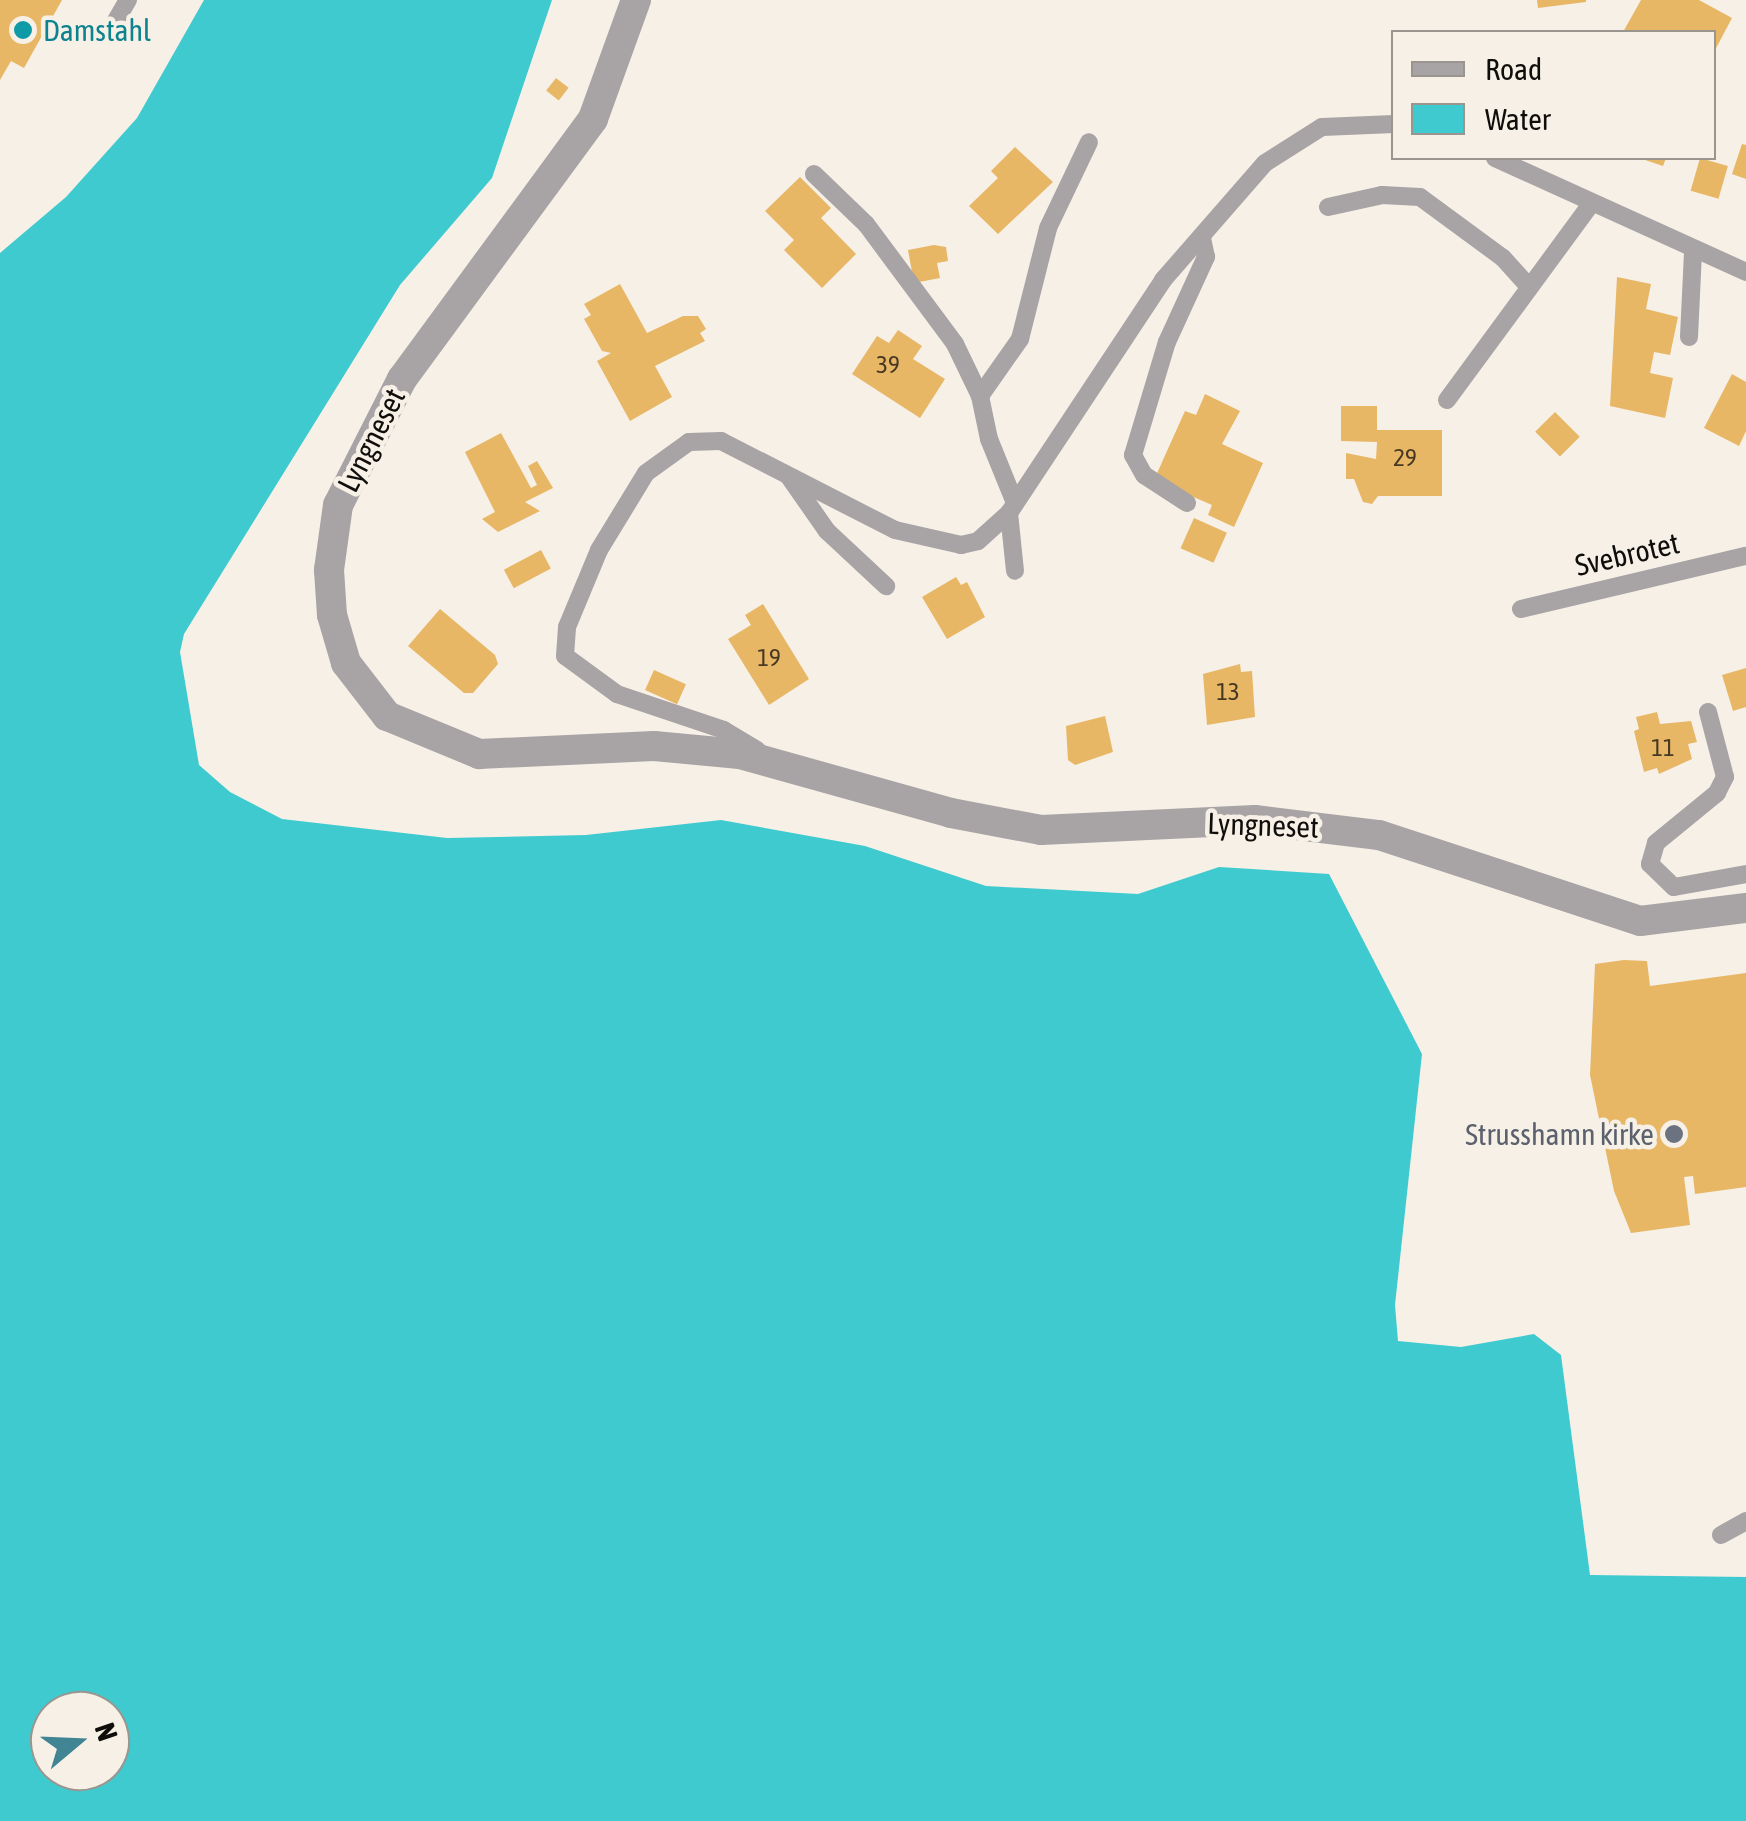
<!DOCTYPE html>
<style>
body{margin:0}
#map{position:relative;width:1746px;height:1821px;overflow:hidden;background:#f6f0e7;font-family:"Asap Condensed",sans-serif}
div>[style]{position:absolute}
.water>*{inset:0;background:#3fcad0}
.building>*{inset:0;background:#e8b765;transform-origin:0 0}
.lane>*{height:18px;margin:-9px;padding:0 9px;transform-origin:9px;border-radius:9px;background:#a8a3a5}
.street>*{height:30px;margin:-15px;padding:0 15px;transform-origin:15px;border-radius:15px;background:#a8a3a5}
.dots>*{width:28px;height:28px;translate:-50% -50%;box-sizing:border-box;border:5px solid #f6f0e7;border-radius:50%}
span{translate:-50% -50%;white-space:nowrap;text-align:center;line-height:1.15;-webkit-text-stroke:9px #f6f0e7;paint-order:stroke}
.number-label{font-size:25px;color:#463822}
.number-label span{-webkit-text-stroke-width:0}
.culture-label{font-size:30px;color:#0d838f}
.left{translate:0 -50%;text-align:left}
.street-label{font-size:30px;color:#100e0b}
.worship-label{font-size:30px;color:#5b616d}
.right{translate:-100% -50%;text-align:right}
.legend{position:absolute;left:1391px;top:30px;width:325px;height:130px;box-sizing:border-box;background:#f6f0e7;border:2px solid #9a968f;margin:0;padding:12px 18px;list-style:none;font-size:30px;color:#100e0b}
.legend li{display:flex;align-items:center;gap:20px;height:50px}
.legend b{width:50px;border:2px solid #9a968f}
.north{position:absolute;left:30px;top:1691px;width:100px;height:100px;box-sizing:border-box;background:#f6f0e7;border:2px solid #9a968f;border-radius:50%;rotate:71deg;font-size:28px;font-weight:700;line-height:40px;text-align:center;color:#100e0b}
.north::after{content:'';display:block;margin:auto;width:35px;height:45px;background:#418494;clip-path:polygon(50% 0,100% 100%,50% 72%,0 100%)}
</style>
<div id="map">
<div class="water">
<div style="clip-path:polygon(evenodd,204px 0,552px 0,492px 178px,400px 285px,184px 634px,180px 652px,199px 765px,230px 792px,282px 819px,447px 838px,586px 835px,721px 820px,865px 846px,986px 886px,1138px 894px,1219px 867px,1329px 874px,1422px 1054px,1395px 1305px,1398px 1341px,1461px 1347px,1534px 1334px,1561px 1355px,1590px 1575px,1746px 1577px,1746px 1821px,0 1821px,0 253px,66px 197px,137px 118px,204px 0,50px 1711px,110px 1711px,110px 1771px,50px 1771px,50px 1711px)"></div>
</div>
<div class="building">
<div style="clip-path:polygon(0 0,62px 0,24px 68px,11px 61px,0 80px)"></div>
<div style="clip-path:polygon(1537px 0,1586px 0,1586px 2px,1538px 8px)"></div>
<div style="clip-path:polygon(1641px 0,1699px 0,1732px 18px,1714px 52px,1714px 32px,1623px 32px)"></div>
<div style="left:556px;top:78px;width:16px;height:16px;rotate:38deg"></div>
<div style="clip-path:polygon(1742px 144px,1746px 145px,1746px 179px,1732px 174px)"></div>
<div style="clip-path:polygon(1015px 147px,1053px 182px,998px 234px,969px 206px,998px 178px,991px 171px)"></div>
<div style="clip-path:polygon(1639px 158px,1666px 158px,1663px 166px)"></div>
<div style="left:1700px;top:158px;width:29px;height:34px;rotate:16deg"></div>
<div style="clip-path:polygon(800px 177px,831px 208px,821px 218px,856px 254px,822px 288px,784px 250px,794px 240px,765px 211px)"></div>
<div style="clip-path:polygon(934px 245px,946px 247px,948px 261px,937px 263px,940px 278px,914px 283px,908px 250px)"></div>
<div style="clip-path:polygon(1617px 277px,1651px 284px,1646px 309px,1678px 317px,1670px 355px,1654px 352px,1650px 373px,1673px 378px,1665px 418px,1610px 406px)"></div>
<div style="clip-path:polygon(620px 284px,647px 333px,683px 316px,698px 316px,706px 329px,700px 333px,705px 341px,655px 366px,672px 397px,630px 421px,597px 361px,611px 353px,602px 351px,584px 319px,591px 315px,584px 304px)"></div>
<div style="clip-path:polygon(898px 330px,922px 346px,913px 359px,945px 379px,920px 418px,852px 374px,877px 336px,889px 343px)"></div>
<div style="clip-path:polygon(1732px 374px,1746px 382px,1746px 431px,1739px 446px,1704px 428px)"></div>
<div style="clip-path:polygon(1205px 394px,1240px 411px,1222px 444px,1263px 463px,1234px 527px,1208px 515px,1212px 505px,1154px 480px,1185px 411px,1196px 415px)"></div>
<div style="clip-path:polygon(1341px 406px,1377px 406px,1377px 430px,1442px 430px,1442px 496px,1378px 496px,1372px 504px,1363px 502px,1354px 479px,1346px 479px,1346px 453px,1376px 459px,1377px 442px,1341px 441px)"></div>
<div style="left:1555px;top:412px;width:35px;height:28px;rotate:45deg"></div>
<div style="clip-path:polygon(501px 433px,531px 488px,537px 485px,528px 466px,537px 461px,553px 488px,525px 502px,540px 511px,498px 532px,482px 519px,495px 512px,465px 452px)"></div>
<div style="left:1194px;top:518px;width:36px;height:33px;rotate:24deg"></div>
<div style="left:541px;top:550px;width:21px;height:42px;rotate:62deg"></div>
<div style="clip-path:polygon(956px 577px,961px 585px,967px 582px,985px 617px,947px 639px,922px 597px)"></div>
<div style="clip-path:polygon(763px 604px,809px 679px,769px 705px,728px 639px,751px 625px,745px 615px)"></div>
<div style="clip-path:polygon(440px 609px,495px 655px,498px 664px,473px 693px,464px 693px,408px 646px)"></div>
<div style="clip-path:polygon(1240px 664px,1241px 672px,1252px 671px,1255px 717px,1207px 725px,1203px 674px)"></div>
<div style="clip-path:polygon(1746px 668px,1746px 707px,1733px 711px,1722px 675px)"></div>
<div style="left:654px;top:670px;width:35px;height:22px;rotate:24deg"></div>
<div style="clip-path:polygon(1657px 712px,1660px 724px,1691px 721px,1697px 742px,1688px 744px,1692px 759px,1659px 774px,1657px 768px,1644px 772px,1634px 731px,1639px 729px,1636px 717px)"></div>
<div style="clip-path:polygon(1105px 716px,1113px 752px,1075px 765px,1068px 760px,1066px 726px)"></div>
<div style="clip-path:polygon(1624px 960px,1647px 961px,1650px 986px,1746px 973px,1746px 1187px,1695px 1194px,1693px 1176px,1684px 1177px,1690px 1225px,1631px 1233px,1614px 1191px,1590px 1075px,1595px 964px)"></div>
</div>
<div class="lane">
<div style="left:114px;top:24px;width:28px;rotate:-60deg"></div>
<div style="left:1495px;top:158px;width:276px;rotate:24.4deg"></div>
<div style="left:814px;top:174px;width:72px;rotate:43.9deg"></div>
<div style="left:866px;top:224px;width:149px;rotate:53.4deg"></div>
<div style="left:955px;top:344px;width:58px;rotate:64.3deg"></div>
<div style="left:980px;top:396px;width:44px;rotate:78.2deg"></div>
<div style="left:989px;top:439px;width:69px;rotate:67.9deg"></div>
<div style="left:1328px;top:207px;width:55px;rotate:-12.5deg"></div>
<div style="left:1382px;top:195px;width:38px;rotate:3deg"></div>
<div style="left:1420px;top:197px;width:103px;rotate:36.3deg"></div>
<div style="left:1503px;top:258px;width:38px;rotate:48deg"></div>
<div style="left:1689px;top:337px;width:86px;rotate:-87.3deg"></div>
<div style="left:980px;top:396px;width:70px;rotate:-54.9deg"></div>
<div style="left:1020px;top:339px;width:114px;rotate:-75.8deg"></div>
<div style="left:1048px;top:228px;width:95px;rotate:-64.5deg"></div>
<div style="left:1447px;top:400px;width:243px;rotate:-53.7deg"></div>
<div style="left:790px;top:478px;width:65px;rotate:55.1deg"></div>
<div style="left:827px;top:531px;width:81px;rotate:43deg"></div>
<div style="left:1187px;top:503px;width:51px;rotate:-146.9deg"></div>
<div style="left:1144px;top:475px;width:23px;rotate:-119deg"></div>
<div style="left:1133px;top:455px;width:118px;rotate:-73.3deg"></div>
<div style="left:1167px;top:342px;width:94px;rotate:-65.4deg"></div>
<div style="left:1206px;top:257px;width:19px;rotate:-102deg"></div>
<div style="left:1009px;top:513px;width:58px;rotate:84.1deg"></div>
<div style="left:1521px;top:609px;width:231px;rotate:-13.3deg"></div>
<div style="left:1708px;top:712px;width:67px;rotate:75.3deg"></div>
<div style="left:1725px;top:777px;width:18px;rotate:117deg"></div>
<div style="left:1717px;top:793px;width:79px;rotate:140.7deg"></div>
<div style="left:1656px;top:843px;width:22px;rotate:106deg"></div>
<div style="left:1650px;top:864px;width:33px;rotate:44deg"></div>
<div style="left:1674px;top:887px;width:73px;rotate:-10.2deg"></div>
<div style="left:757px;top:750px;width:39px;rotate:-149deg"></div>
<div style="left:724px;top:730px;width:113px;rotate:-161.4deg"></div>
<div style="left:617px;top:694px;width:64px;rotate:-143.8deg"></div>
<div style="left:565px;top:656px;width:29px;rotate:-86deg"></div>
<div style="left:567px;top:627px;width:83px;rotate:-67.4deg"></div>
<div style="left:599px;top:550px;width:90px;rotate:-58.6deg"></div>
<div style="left:646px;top:473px;width:53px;rotate:-35.8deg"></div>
<div style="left:689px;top:442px;width:32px;rotate:-2deg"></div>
<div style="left:721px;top:441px;width:195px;rotate:27.1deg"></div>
<div style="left:895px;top:530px;width:68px;rotate:12.8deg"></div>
<div style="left:961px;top:545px;width:17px;rotate:-13deg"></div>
<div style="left:978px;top:541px;width:42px;rotate:-42.1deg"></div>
<div style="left:1009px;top:513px;width:279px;rotate:-56.5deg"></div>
<div style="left:1163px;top:280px;width:155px;rotate:-48.9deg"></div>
<div style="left:1265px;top:163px;width:67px;rotate:-32.3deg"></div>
<div style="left:1322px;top:127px;width:72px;rotate:-2.4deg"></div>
<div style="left:1721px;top:1535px;width:29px;rotate:-29deg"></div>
</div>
<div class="street">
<div style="left:636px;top:0;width:127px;rotate:109.9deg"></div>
<div style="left:593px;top:119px;width:323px;rotate:126.3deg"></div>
<div style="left:402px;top:379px;width:141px;rotate:116.9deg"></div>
<div style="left:338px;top:505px;width:66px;rotate:97.9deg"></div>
<div style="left:329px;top:570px;width:45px;rotate:86.2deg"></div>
<div style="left:332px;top:615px;width:50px;rotate:73.7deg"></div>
<div style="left:346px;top:663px;width:67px;rotate:52.3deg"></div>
<div style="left:387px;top:716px;width:100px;rotate:22.4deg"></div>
<div style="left:479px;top:754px;width:175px;rotate:-2.6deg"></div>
<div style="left:654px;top:746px;width:86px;rotate:5.3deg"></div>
<div style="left:740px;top:754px;width:219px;rotate:15.6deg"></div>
<div style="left:951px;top:813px;width:92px;rotate:10.7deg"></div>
<div style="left:1041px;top:830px;width:214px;rotate:-2.7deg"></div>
<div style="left:1255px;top:820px;width:125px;rotate:6.9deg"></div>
<div style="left:1379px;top:835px;width:275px;rotate:18.2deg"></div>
<div style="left:1640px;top:921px;width:107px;rotate:-7deg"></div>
</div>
<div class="dots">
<div style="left:23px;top:30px;background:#0f9aa8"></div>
<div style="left:1674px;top:1134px;background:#6b7280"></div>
</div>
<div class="number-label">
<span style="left:888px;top:364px">39</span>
<span style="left:1405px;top:457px">29</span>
<span style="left:769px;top:657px">19</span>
<span style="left:1228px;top:691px">13</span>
<span style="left:1663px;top:747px">11</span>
</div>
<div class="culture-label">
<span class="left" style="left:43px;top:30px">Damstahl</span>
</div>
<div class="street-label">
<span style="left:371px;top:440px;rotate:-63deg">Lyngneset</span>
<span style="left:1627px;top:554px;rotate:-13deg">Svebrotet</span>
<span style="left:1263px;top:825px;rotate:2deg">Lyngneset</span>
</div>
<div class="worship-label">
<span class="right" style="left:1654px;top:1134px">Strusshamn kirke</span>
</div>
<ul class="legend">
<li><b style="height:12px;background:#a8a3a5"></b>Road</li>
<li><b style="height:28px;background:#3fcad0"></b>Water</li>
</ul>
<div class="north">N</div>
</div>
